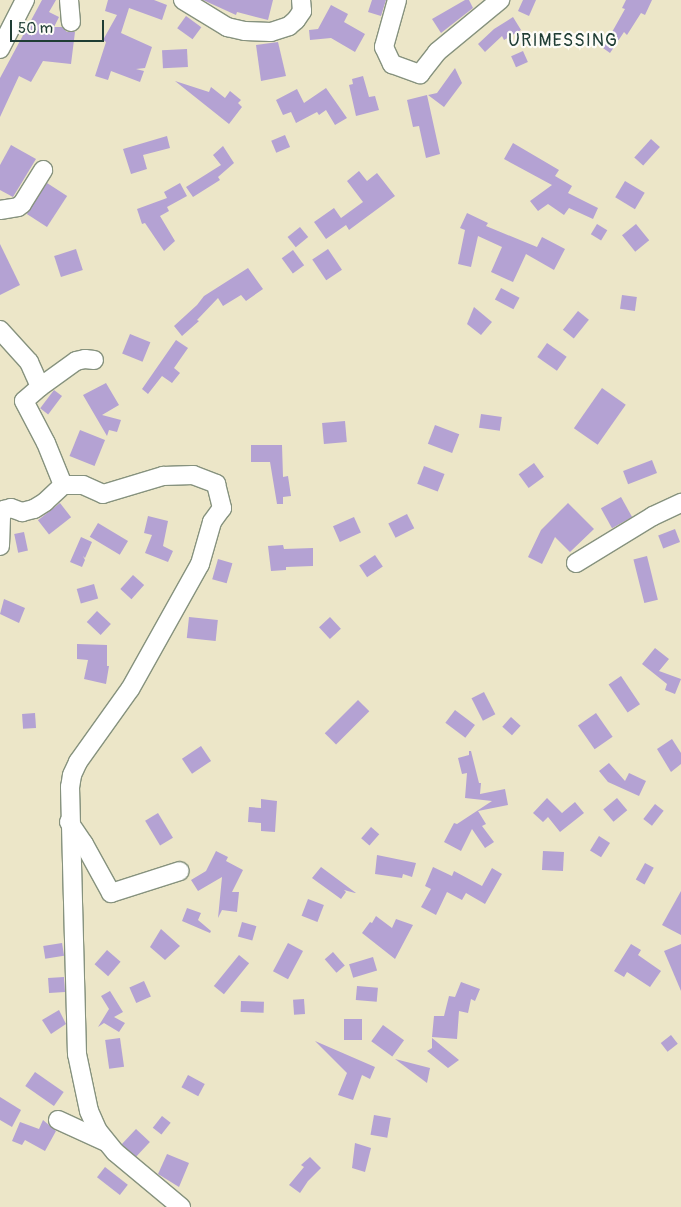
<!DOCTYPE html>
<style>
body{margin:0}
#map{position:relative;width:681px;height:1207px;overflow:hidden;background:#ece6c8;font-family:Pangolin,sans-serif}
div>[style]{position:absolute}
.building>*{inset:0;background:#b4a2d3;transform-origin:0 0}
.roads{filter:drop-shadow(1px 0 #86927e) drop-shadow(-1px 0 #86927e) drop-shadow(0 1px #86927e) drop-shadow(0 -1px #86927e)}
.minor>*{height:18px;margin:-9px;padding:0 9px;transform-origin:9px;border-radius:9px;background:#fff}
span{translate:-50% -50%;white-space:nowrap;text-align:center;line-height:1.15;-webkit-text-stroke:4.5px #fdfcf7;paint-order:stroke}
.quarter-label{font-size:18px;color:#1f3d34;letter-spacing:1px}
.scale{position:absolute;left:10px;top:20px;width:94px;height:22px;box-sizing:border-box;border:2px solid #1f3d34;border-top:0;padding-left:6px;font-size:15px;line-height:18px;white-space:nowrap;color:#1f3d34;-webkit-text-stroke:4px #fdfcf7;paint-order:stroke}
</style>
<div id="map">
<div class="building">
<div style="clip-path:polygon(42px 0,56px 0,49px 12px,59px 17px,54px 27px,62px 27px,67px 32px,75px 32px,71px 64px,43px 61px,31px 82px,19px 76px,0 117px,0 78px)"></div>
<div style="clip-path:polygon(108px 0,154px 0,167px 5px,162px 20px,129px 8px,121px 33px,152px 47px,145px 68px,136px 69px,144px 71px,140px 82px,111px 71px,108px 80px,95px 76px,106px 42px,103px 40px,117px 15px,105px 11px)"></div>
<div style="clip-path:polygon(203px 0,273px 0,268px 20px,237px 12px,236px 15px)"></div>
<div style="clip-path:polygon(372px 0,386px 0,381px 16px,368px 12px)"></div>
<div style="clip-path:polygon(465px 0,469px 0,473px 8px,441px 33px,432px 19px)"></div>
<div style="clip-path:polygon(523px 0,536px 0,529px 16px,518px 11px)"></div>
<div style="clip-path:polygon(626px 0,652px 0,645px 15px,641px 13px,627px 35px,624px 32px,610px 53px,603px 48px,625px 9px,622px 8px)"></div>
<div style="clip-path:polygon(331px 5px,348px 14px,344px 22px,365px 34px,355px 52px,331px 38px,310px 40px,309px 30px,318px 29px)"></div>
<div style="left:186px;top:16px;width:19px;height:15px;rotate:36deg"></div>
<div style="clip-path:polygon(513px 17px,521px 30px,504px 40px,502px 36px,485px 52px,478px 44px,494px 29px)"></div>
<div style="clip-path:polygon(278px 42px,286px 76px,261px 81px,256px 45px)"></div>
<div style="left:187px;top:49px;width:18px;height:25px;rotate:87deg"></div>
<div style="left:523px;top:51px;width:12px;height:13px;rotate:66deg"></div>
<div style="clip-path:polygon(455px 68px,462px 83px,444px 107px,428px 95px,437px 93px)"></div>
<div style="clip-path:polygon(363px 76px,369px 97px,375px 96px,379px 110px,356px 116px,349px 85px,353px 84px,352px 79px)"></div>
<div style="clip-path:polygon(175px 81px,209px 92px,211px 87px,225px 98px,230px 91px,241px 100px,238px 103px,242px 107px,229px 124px)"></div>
<div style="clip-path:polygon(326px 88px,347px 118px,335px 125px,326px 110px,319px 115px,317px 112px,296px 123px,291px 112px,283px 115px,276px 100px,297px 89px,304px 103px)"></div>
<div style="clip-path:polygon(427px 95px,440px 154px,426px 158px,419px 126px,413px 127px,407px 100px)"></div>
<div style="left:285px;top:135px;width:13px;height:15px;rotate:67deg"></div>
<div style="clip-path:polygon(167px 136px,170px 148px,143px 155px,147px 169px,131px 174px,123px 149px)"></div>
<div style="left:651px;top:139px;width:12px;height:25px;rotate:42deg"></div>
<div style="clip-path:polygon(513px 143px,559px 170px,555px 176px,572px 186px,568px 193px,598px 208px,593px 219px,569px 208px,564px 215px,548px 204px,538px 211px,530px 201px,552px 185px,504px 159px)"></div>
<div style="clip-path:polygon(11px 145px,36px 159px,13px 197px,0 190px,0 165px)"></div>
<div style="clip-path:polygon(223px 146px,234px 163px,218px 177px,220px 180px,193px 197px,186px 187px,221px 165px,213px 155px)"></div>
<div style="clip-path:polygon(359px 171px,367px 181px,377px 173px,395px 196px,349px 230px,346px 225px,326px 239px,314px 222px,334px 208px,341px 218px,363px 202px,347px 181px)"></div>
<div style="left:625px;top:181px;width:23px;height:19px;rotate:31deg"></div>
<div style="left:47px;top:183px;width:24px;height:37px;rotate:33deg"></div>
<div style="clip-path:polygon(180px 183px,187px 196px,167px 207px,169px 211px,160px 216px,175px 241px,164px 251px,145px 223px,142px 224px,137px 209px,167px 198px,164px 192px)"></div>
<div style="clip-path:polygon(467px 213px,488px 223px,486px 226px,537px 247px,542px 237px,565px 249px,554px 270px,526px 254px,513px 282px,491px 272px,502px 247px,478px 236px,471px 267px,458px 264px,465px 230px,460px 228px)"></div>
<div style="left:597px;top:224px;width:12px;height:12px;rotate:31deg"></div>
<div style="left:636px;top:224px;width:21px;height:18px;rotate:51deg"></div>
<div style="left:300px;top:227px;width:13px;height:16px;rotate:51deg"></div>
<div style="clip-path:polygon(0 244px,20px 285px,0 295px)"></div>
<div style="left:76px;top:249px;width:22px;height:23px;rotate:72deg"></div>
<div style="left:328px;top:249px;width:25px;height:19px;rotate:56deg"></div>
<div style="left:293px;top:250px;width:19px;height:14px;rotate:54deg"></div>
<div style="clip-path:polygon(248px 268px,263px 289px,246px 301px,241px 295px,223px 306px,218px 298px,197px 320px,199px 321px,182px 336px,174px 326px,197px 305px,204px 296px)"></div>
<div style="left:501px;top:288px;width:21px;height:13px;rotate:28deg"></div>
<div style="left:622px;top:295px;width:15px;height:14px;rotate:8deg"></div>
<div style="clip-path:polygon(474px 307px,492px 322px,481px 335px,467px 324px)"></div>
<div style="left:578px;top:311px;width:14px;height:24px;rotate:39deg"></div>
<div style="left:130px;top:334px;width:22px;height:21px;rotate:22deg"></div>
<div style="clip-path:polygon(176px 340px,188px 348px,174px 368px,180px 373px,172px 383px,162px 376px,148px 394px,142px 389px)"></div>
<div style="left:547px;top:343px;width:24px;height:17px;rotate:35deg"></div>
<div style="clip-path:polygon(106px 383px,119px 405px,102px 415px,121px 420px,117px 432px,109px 430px,107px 436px,83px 395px)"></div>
<div style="left:602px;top:388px;width:29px;height:49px;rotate:35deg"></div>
<div style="left:54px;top:390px;width:10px;height:23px;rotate:37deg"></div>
<div style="left:481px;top:414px;width:21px;height:14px;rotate:8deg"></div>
<div style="left:345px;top:421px;width:21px;height:23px;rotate:85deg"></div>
<div style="left:435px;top:425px;width:26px;height:20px;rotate:21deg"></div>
<div style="left:80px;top:430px;width:27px;height:28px;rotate:22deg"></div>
<div style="clip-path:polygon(251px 445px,282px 445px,283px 477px,288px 476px,291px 496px,283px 497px,283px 504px,277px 504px,270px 462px,251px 462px)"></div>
<div style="left:652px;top:460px;width:14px;height:31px;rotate:69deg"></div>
<div style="left:534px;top:463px;width:17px;height:19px;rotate:54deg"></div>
<div style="left:424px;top:466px;width:22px;height:19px;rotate:21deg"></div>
<div style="left:621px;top:497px;width:23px;height:23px;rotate:61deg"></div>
<div style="left:60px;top:503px;width:18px;height:28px;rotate:52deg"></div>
<div style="clip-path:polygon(568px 503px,594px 529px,570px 552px,555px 537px,542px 564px,528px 557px,541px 530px)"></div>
<div style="left:407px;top:514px;width:16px;height:21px;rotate:63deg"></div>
<div style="clip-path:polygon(148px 516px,168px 521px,163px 546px,173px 551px,168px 562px,145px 553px,152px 535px,144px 533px)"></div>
<div style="left:354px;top:517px;width:17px;height:23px;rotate:66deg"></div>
<div style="left:98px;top:523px;width:35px;height:16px;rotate:31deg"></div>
<div style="left:675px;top:529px;width:14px;height:18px;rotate:69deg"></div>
<div style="left:24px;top:532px;width:19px;height:10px;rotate:78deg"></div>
<div style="clip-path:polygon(81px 537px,92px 542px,85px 558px,83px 556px,85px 560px,82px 567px,70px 562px)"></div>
<div style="clip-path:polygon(283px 545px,284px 549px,313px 548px,313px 566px,286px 567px,286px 570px,271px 571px,268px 546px)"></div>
<div style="left:375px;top:555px;width:14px;height:19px;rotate:56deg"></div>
<div style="left:647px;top:556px;width:45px;height:14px;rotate:76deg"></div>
<div style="left:218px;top:559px;width:15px;height:21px;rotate:16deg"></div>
<div style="left:133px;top:575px;width:15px;height:19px;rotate:42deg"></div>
<div style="left:94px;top:584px;width:15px;height:18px;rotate:74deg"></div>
<div style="clip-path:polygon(4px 599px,25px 608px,19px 623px,0 614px)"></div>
<div style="left:97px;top:611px;width:19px;height:15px;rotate:43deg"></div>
<div style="left:189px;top:617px;width:29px;height:21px;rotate:6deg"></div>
<div style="left:330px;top:617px;width:16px;height:15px;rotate:47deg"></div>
<div style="clip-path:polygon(77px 644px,107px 645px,107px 666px,109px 666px,106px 684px,84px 679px,88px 660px,77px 659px)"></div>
<div style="clip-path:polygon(655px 648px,669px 659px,659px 671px,681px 679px,675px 694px,665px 690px,667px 684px,642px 664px)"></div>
<div style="left:621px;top:676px;width:34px;height:15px;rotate:56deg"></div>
<div style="left:484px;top:692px;width:25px;height:14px;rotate:63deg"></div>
<div style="left:358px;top:700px;width:16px;height:47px;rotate:45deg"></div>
<div style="left:455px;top:710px;width:25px;height:16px;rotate:37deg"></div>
<div style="left:35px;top:713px;width:15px;height:13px;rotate:86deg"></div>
<div style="left:596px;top:713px;width:29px;height:22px;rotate:55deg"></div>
<div style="left:511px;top:717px;width:13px;height:13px;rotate:42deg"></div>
<div style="clip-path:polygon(672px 739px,681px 753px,681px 764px,671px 772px,657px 749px)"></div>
<div style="left:201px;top:746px;width:18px;height:23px;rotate:56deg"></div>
<div style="clip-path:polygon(469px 751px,471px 751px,479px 783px,481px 783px,480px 794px,505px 789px,508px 805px,478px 811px,486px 824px,482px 826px,494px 842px,485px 848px,472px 829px,461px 851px,444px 842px,454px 823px,457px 824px,492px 801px,465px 798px,467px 773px,462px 774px,458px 758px,469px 755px)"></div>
<div style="clip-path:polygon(609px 763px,625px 781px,629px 773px,646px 781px,639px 796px,608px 782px,599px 771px)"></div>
<div style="clip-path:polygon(547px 798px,562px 813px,575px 802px,584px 813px,560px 832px,548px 817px,543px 822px,533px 813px)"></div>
<div style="left:617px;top:798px;width:16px;height:18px;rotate:50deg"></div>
<div style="clip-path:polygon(261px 799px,277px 801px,275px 832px,261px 831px,261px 823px,248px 822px,249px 807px,261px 808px)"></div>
<div style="left:655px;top:804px;width:11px;height:19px;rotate:38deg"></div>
<div style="left:158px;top:813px;width:29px;height:15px;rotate:59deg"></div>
<div style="left:371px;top:827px;width:11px;height:15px;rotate:41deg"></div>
<div style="left:599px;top:836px;width:13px;height:17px;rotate:32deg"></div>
<div style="clip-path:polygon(216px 851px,228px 857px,226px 861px,243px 870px,232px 892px,239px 892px,237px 912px,222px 910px,218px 918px,222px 877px,198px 891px,191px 880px,206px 871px)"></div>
<div style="left:543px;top:851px;width:21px;height:19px;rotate:3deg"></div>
<div style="clip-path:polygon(377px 855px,416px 863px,412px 877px,403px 874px,402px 878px,375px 874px)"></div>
<div style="left:645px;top:863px;width:10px;height:19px;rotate:29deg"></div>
<div style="clip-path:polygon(321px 867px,356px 893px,355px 893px,344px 890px,346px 892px,341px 899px,312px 878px)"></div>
<div style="clip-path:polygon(433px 867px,452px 876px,454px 871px,482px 886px,492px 868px,502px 874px,485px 904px,466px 893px,462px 900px,447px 892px,436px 915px,421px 907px,431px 889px,425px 886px)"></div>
<div style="clip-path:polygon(681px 891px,681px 935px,662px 925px)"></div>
<div style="left:308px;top:899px;width:17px;height:18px;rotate:21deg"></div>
<div style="clip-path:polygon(187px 908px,201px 913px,198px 920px,211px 931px,210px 933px,182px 921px)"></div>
<div style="clip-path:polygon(376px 916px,392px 928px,396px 919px,413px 925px,395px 959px,362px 933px,370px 922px,372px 923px)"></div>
<div style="left:242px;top:922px;width:15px;height:15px;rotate:16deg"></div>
<div style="clip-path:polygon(161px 929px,180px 946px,165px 960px,150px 947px)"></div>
<div style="left:62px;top:943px;width:13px;height:19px;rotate:81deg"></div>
<div style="left:288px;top:943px;width:17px;height:32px;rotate:28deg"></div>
<div style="clip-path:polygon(631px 944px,641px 950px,638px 955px,661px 971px,650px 987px,627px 972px,624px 977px,614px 971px)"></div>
<div style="clip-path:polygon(681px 944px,681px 991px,664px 951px)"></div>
<div style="left:107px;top:950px;width:18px;height:19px;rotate:41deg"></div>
<div style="left:333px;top:952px;width:18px;height:11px;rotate:49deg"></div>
<div style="left:239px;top:955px;width:13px;height:40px;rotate:39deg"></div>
<div style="left:373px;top:957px;width:14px;height:25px;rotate:73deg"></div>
<div style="left:64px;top:977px;width:15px;height:16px;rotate:86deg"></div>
<div style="left:144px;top:981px;width:17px;height:16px;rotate:66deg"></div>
<div style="clip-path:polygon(461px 982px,480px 989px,475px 1001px,471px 999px,468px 1013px,459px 1011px,457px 1039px,432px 1037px,434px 1016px,444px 1016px,449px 996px,455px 997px)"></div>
<div style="left:357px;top:986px;width:21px;height:14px;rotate:5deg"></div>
<div style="clip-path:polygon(110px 991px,123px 1012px,114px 1017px,125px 1023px,119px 1032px,104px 1023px,98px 1027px,109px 1009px,101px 996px)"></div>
<div style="left:304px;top:999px;width:15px;height:11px;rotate:86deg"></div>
<div style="left:241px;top:1001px;width:23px;height:11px;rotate:2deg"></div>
<div style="clip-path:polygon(59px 1010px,66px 1024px,51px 1034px,42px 1020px)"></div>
<div style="left:344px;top:1019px;width:18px;height:21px"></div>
<div style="left:383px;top:1025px;width:26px;height:20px;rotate:36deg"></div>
<div style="left:671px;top:1035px;width:11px;height:13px;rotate:52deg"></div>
<div style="left:120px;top:1038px;width:29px;height:15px;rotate:82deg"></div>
<div style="clip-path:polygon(432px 1038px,459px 1060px,448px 1068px,427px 1051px,432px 1048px)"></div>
<div style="clip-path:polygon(315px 1041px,375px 1067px,370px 1079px,362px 1075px,353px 1100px,338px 1095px,347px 1073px)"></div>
<div style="clip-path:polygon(395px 1059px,430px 1068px,427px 1083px)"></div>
<div style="left:35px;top:1072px;width:35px;height:17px;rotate:35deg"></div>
<div style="left:188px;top:1075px;width:19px;height:14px;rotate:28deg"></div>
<div style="clip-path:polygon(0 1097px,21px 1110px,12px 1127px,0 1120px)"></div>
<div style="left:374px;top:1115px;width:17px;height:20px;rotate:10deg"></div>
<div style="left:162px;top:1116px;width:11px;height:15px;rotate:38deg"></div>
<div style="clip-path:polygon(43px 1120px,56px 1131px,45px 1151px,25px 1140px,22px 1145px,12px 1141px,20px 1122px,39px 1129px)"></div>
<div style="left:136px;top:1129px;width:19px;height:21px;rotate:43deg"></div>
<div style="clip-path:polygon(355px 1143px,371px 1148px,365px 1172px,352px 1168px)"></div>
<div style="clip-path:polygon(167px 1154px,189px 1163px,179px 1187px,158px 1174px)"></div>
<div style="clip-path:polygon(310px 1157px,321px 1168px,308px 1181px,300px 1193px,289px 1185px,304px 1167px,301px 1165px)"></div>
<div style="left:105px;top:1167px;width:29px;height:13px;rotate:38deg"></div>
</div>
<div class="roads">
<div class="minor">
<div style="left:69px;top:0;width:22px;rotate:85deg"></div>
<div style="left:183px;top:0;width:52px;rotate:31.5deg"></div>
<div style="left:227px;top:27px;width:18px;rotate:13deg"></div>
<div style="left:245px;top:31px;width:26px;rotate:2deg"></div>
<div style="left:271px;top:32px;width:19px;rotate:-18deg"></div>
<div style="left:289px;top:26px;width:9px;rotate:-41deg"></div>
<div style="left:296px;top:20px;width:11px;rotate:-56deg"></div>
<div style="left:302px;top:11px;width:11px;rotate:-95deg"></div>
<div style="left:397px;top:0;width:49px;rotate:105.5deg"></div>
<div style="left:384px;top:47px;width:19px;rotate:65deg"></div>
<div style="left:392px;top:64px;width:30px;rotate:20deg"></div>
<div style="left:420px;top:74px;width:28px;rotate:-52deg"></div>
<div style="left:437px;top:52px;width:82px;rotate:-39.5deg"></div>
<div style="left:0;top:49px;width:55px;rotate:-63deg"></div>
<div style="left:0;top:210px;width:18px;rotate:-9deg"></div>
<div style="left:18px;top:207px;width:5px;rotate:-37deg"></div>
<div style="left:22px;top:204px;width:40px;rotate:-58deg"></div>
<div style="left:0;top:330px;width:43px;rotate:47.8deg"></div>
<div style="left:29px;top:362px;width:27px;rotate:66deg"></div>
<div style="left:40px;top:387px;width:21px;rotate:139deg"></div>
<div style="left:24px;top:401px;width:47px;rotate:62.4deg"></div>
<div style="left:46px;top:443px;width:45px;rotate:68deg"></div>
<div style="left:63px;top:485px;width:20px"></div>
<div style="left:83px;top:485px;width:22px;rotate:24deg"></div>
<div style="left:103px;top:494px;width:63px;rotate:-16.7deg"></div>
<div style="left:163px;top:476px;width:30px;rotate:-2deg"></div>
<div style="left:193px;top:475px;width:25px;rotate:21deg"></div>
<div style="left:216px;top:484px;width:25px;rotate:76deg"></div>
<div style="left:222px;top:508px;width:17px;rotate:126deg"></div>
<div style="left:212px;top:522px;width:44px;rotate:105.9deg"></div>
<div style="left:200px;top:564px;width:143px;rotate:119.2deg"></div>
<div style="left:130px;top:689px;width:90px;rotate:125.5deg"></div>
<div style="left:78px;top:762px;width:14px;rotate:115deg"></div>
<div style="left:72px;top:775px;width:12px;rotate:99deg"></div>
<div style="left:70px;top:787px;width:267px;rotate:88.5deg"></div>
<div style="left:77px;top:1054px;width:58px;rotate:78.1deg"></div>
<div style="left:89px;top:1111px;width:22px;rotate:66deg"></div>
<div style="left:98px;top:1131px;width:27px;rotate:51deg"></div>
<div style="left:115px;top:1152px;width:86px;rotate:39.8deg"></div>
<div style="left:40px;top:387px;width:44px;rotate:-35.8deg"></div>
<div style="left:76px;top:361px;width:9px;rotate:-13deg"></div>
<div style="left:85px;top:359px;width:9px;rotate:6deg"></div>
<div style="left:0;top:546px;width:31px;rotate:-88deg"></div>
<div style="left:1px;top:515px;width:6px;rotate:-59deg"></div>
<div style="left:4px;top:510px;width:7px;rotate:-16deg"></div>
<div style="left:11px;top:508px;width:12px;rotate:20deg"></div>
<div style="left:22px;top:512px;width:12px;rotate:-14deg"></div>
<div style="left:34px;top:509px;width:13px;rotate:-32deg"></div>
<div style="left:45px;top:502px;width:25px;rotate:-43deg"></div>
<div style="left:576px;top:563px;width:90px;rotate:-31.4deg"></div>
<div style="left:653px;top:516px;width:31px;rotate:-25deg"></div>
<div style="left:69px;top:822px;width:27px;rotate:56deg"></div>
<div style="left:84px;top:844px;width:56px;rotate:61.1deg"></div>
<div style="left:111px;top:893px;width:72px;rotate:-17.7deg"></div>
<div style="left:58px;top:1120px;width:53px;rotate:24.6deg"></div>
</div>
</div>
<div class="quarter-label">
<span style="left:563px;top:41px">URIMESSING</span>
</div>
<div class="scale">50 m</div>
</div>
